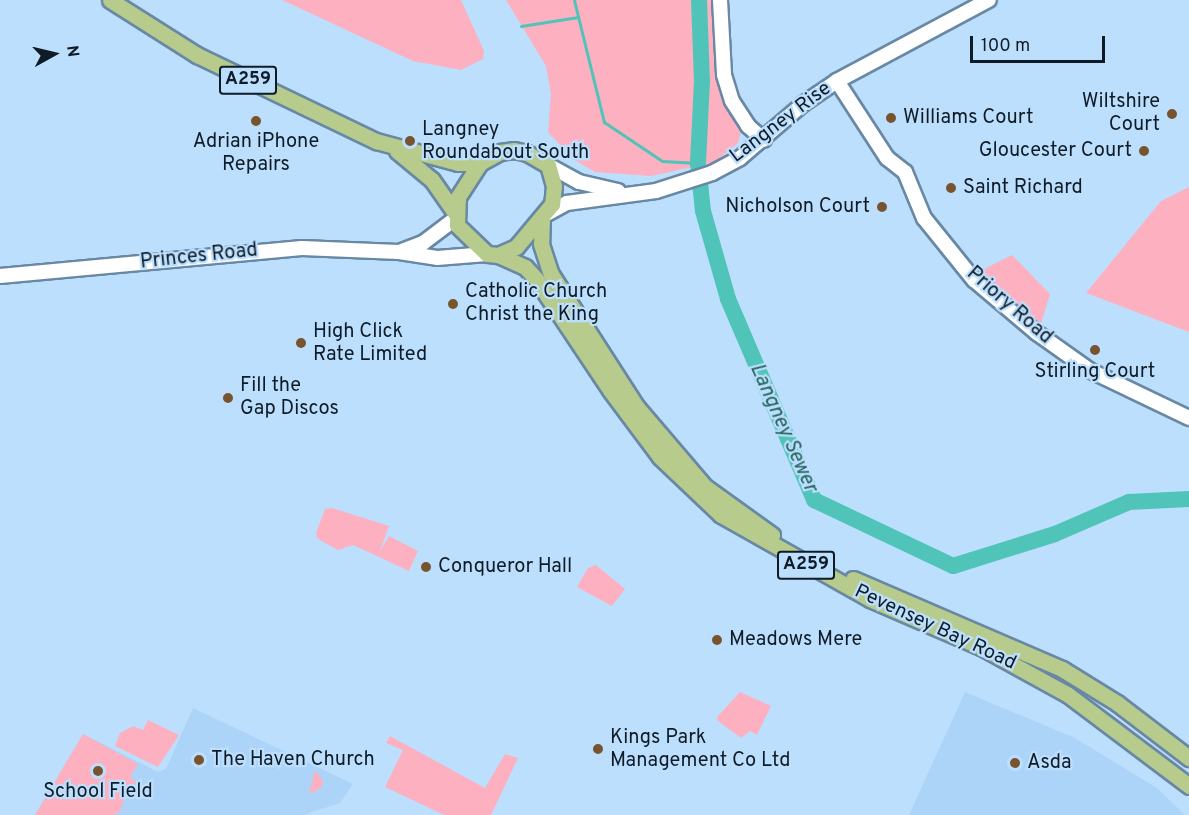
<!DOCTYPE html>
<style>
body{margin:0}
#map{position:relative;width:1189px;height:815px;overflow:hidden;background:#bddffe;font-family:Overpass,sans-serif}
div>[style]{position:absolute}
.built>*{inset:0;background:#acd4f8}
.green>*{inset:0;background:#fdb0c0}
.stream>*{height:3px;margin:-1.5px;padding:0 1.5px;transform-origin:1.5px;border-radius:1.5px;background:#50c4b8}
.river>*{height:16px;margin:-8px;padding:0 8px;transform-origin:8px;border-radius:8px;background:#50c4b8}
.roads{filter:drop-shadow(2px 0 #6888a4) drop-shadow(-2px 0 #6888a4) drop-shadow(0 2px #6888a4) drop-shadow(0 -2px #6888a4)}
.secondary>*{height:14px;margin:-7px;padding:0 7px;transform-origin:7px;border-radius:7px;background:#fff}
.primary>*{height:15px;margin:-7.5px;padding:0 7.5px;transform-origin:7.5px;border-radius:7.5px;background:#b6cb8c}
.dots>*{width:16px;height:16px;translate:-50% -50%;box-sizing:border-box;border:3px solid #bddffe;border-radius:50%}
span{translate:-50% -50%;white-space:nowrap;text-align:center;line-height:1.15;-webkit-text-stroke:4.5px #bddffe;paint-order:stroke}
.shield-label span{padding:2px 4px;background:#bddffe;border:2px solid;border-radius:4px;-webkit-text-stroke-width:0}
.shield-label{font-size:18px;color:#0f1c27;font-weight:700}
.poi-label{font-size:20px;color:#0f1c27}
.right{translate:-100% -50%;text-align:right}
.left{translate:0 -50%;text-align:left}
.street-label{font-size:20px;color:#0f1c27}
.water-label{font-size:21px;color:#23625b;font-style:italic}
.north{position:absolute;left:24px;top:24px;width:60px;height:60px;-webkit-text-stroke:4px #bddffe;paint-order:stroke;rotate:82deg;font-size:16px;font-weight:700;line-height:24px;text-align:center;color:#0f1c27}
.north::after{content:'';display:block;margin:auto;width:21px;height:27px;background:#0f1c27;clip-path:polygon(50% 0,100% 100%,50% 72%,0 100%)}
.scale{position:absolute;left:970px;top:36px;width:135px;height:27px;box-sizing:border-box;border:3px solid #0f1c27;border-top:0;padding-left:8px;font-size:18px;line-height:21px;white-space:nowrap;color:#0f1c27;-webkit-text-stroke:4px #bddffe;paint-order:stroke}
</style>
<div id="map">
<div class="built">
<div style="clip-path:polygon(965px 692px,1075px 738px,1157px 788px,1185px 815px,909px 815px)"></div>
<div style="clip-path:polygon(193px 708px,353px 784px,340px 803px,304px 815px,35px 815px,83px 734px,158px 772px,166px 769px)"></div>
</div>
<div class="green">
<div style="clip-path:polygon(282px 0,461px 0,484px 51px,483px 59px,461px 70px,413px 61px)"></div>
<div style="clip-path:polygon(506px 0,715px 0,720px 87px,741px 131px,738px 143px,715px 162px,651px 176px,595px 172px,573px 159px,548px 132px,551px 94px,546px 66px)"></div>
<div style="clip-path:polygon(1189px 187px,1189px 332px,1086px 293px,1161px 201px)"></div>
<div style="clip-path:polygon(1012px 255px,1050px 294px,1040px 327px,978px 272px)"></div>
<div style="clip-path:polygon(332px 508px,389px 526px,380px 551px,389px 536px,418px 551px,409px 571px,353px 545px,338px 550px,318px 539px,316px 533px,325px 509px)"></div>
<div style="clip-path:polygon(596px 565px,625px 589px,612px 606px,577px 587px,588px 568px)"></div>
<div style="clip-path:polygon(740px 692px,771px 706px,757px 735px,750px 731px,741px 738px,718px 721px,717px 717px)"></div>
<div style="clip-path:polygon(148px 720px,179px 735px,158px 767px,115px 746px,120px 733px,133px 726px,143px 730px)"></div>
<div style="clip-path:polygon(83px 734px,138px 764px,130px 777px,138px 783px,130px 785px,119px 813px,113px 815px,35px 815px)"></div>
<div style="clip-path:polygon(390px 736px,485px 788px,505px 754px,518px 758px,491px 815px,444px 815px,385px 787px,403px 750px,386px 743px)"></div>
<div style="clip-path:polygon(315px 770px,323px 781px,321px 788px,309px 794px)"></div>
</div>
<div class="stream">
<div style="left:574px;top:0;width:126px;rotate:76.2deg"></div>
<div style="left:604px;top:122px;width:70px;rotate:33.9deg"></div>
<div style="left:662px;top:161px;width:36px;rotate:3deg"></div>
<div style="left:521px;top:26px;width:58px;rotate:-9deg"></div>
</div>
<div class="river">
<div style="left:699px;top:0;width:81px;rotate:87.9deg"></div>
<div style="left:702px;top:81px;width:82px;rotate:92.8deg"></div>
<div style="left:698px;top:163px;width:48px;rotate:84.1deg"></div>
<div style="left:703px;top:211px;width:91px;rotate:74.1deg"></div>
<div style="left:728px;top:299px;width:219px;rotate:66.8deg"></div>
<div style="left:814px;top:500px;width:154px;rotate:25.4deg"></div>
<div style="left:953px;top:566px;width:107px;rotate:-17.4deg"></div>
<div style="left:1055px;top:534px;width:81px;rotate:-23.4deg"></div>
<div style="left:1129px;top:502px;width:60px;rotate:-2.9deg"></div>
</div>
<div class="roads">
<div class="secondary">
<div style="left:720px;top:0;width:75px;rotate:86.9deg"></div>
<div style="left:724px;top:75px;width:27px;rotate:73deg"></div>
<div style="left:732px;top:101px;width:30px;rotate:57deg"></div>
<div style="left:748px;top:126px;width:21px;rotate:41deg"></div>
<div style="left:837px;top:81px;width:92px;rotate:57deg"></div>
<div style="left:887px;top:158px;width:23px;rotate:38deg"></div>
<div style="left:905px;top:172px;width:50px;rotate:67.6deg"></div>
<div style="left:924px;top:218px;width:80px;rotate:51.1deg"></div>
<div style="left:974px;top:280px;width:82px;rotate:40.1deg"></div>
<div style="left:1037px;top:333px;width:64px;rotate:35.4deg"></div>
<div style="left:1089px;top:370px;width:111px;rotate:25.6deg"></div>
<div style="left:548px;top:165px;width:35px;rotate:29deg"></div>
<div style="left:579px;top:182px;width:40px;rotate:13deg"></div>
<div style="left:545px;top:215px;width:25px;rotate:-29deg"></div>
<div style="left:567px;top:203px;width:90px;rotate:-7.7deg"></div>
<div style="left:656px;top:191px;width:59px;rotate:-17.8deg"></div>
<div style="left:712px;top:173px;width:32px;rotate:-28deg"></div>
<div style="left:740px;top:158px;width:83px;rotate:-40.6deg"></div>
<div style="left:803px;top:104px;width:41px;rotate:-34.1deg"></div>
<div style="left:837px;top:81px;width:172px;rotate:-28.1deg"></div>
<div style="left:399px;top:252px;width:26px;rotate:-21deg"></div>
<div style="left:423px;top:243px;width:40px;rotate:-37deg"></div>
<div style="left:0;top:276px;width:303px;rotate:-5.3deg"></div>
<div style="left:302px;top:248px;width:97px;rotate:2.4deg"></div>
<div style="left:399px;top:252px;width:38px;rotate:9deg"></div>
<div style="left:437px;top:258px;width:50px;rotate:-4.6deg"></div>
</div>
<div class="primary">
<div style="left:110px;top:0;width:103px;rotate:32.3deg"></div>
<div style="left:197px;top:55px;width:199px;rotate:25.7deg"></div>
<div style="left:376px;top:141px;width:85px;rotate:15deg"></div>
<div style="left:458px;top:163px;width:22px"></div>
<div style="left:514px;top:150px;width:13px;rotate:13deg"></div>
<div style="left:527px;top:153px;width:24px;rotate:30deg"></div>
<div style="left:548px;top:165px;width:22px;rotate:74deg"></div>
<div style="left:554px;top:186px;width:18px;rotate:96deg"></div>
<div style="left:552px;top:204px;width:56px;rotate:129.9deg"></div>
<div style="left:516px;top:247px;width:20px;rotate:156deg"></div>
<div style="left:498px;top:255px;width:11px;rotate:-175deg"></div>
<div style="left:487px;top:254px;width:42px;rotate:-136deg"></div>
<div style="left:457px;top:225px;width:28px;rotate:-88deg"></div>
<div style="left:458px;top:197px;width:40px;rotate:-57.1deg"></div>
<div style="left:480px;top:163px;width:23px;rotate:-29deg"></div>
<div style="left:500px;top:152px;width:14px;rotate:-8deg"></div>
<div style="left:397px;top:151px;width:45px;rotate:39.6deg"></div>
<div style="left:432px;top:180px;width:40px;rotate:55.1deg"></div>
<div style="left:542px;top:219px;width:25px;rotate:92deg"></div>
<div style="left:541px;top:244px;width:32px;rotate:72deg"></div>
<div style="left:551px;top:274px;width:157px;rotate:57.2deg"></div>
<div style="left:636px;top:406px;width:105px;rotate:49.6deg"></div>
<div style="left:704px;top:486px;width:84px;rotate:35.8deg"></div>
<div style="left:498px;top:255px;width:30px;rotate:24deg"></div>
<div style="left:525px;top:267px;width:16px;rotate:47deg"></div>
<div style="left:536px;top:279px;width:133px;rotate:56.3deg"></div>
<div style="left:610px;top:390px;width:84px;rotate:53.3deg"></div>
<div style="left:660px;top:457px;width:84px;rotate:43.6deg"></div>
<div style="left:721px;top:515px;width:171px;rotate:29.4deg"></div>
<div style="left:870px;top:599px;width:121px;rotate:23.4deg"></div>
<div style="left:981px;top:647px;width:98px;rotate:28.7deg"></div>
<div style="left:1067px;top:694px;width:153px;rotate:37deg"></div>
<div style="left:853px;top:579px;width:228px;rotate:23.3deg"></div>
<div style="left:1062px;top:669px;width:65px;rotate:31.7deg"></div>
<div style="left:1117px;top:703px;width:91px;rotate:37.4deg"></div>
</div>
</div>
<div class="dots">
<div style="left:1172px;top:114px;background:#78542e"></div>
<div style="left:891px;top:118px;background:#78542e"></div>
<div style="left:256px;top:121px;background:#78542e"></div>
<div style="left:410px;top:141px;background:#78542e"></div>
<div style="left:1144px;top:151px;background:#78542e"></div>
<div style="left:951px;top:188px;background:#78542e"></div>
<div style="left:882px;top:207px;background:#78542e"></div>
<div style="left:453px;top:304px;background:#78542e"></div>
<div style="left:301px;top:343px;background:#78542e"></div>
<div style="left:1095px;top:350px;background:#78542e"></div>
<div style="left:228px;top:398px;background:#78542e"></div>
<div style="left:426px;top:567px;background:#78542e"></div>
<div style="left:717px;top:640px;background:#78542e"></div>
<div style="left:598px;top:749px;background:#78542e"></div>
<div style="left:199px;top:760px;background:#78542e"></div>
<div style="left:1015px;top:763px;background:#78542e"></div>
<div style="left:98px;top:771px;background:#78542e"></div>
</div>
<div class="shield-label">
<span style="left:248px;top:80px">A259</span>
<span style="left:806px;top:565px">A259</span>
</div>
<div class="poi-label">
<span class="right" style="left:1160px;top:114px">Wiltshire<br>Court</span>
<span class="left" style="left:903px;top:118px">Williams Court</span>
<span class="left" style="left:422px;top:142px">Langney<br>Roundabout South</span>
<span style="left:256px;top:154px">Adrian iPhone<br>Repairs</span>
<span class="right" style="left:1132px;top:151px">Gloucester Court</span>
<span class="left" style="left:963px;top:188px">Saint Richard</span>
<span class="right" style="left:870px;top:207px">Nicholson Court</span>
<span class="left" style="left:465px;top:304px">Catholic Church<br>Christ the King</span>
<span class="left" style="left:313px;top:344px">High Click<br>Rate Limited</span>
<span style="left:1095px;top:372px">Stirling Court</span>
<span class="left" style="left:240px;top:398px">Fill the<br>Gap Discos</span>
<span class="left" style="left:438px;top:567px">Conqueror Hall</span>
<span class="left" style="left:729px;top:640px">Meadows Mere</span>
<span class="left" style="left:610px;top:750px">Kings Park<br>Management Co Ltd</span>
<span class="left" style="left:211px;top:760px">The Haven Church</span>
<span class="left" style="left:1027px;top:763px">Asda</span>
<span style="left:98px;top:792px">School Field</span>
</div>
<div class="street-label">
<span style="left:781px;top:123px;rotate:-37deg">Langney Rise</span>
<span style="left:199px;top:257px;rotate:-6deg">Princes Road</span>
<span style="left:1009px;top:306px;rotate:41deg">Priory Road</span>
<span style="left:935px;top:628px;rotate:25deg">Pevensey Bay Road</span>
</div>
<div class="water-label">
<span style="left:783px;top:428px;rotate:66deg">Langney Sewer</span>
</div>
<div class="north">N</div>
<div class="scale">100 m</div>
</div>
